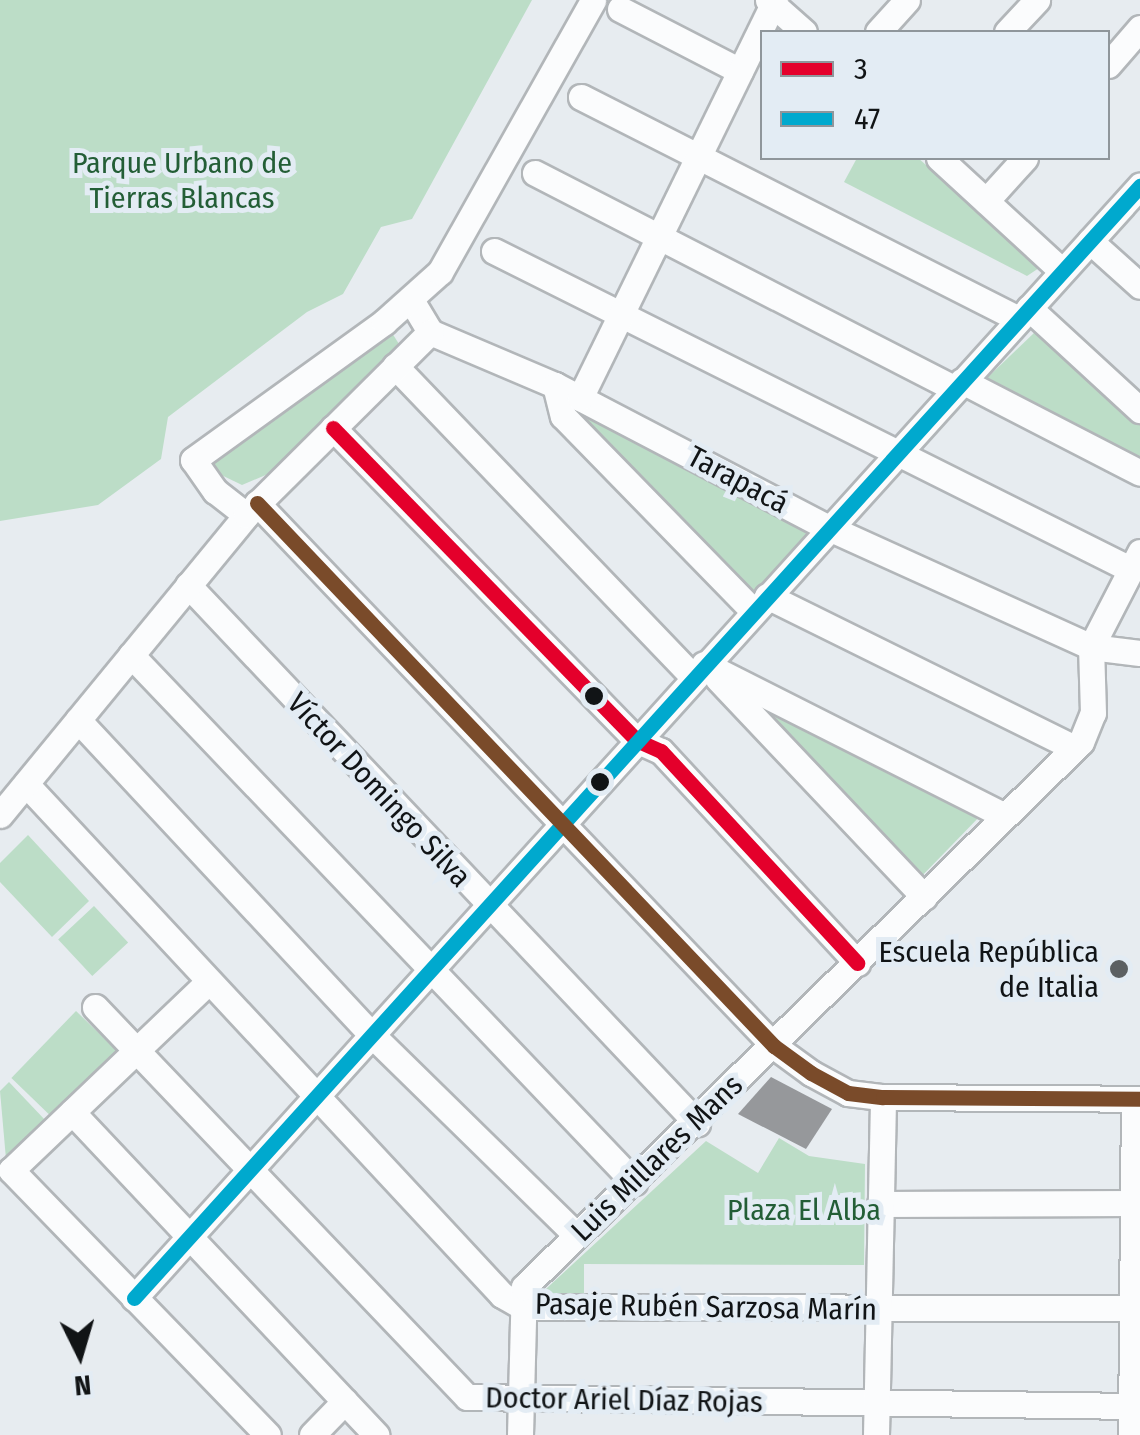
<!DOCTYPE html>
<meta charset="utf-8">
<style>
body{margin:0}
#map{position:relative;width:1140px;height:1435px;overflow:hidden;background:#e7ecf0;font-family:"Fira Sans Condensed",sans-serif}
div>[style]{position:absolute}
.green>*{inset:0;background:#bcddc7;transform-origin:0 0}
.building>*{inset:0;background:#96989b}
.roads{filter:drop-shadow(2px 0 #b2b6b9) drop-shadow(-2px 0 #b2b6b9) drop-shadow(0 2px #b2b6b9) drop-shadow(0 -2px #b2b6b9)}
.minor>*{height:25px;margin:-12.5px;padding:0 12.5px;transform-origin:12.5px;border-radius:12.5px;background:#fbfcfd}
.bus-1>*{height:15px;margin:-7.5px;padding:0 7.5px;transform-origin:7.5px;border-radius:7.5px;background:#e4002b}
.bus-2>*{height:15px;margin:-7.5px;padding:0 7.5px;transform-origin:7.5px;border-radius:7.5px;background:#00a9ce}
.bus-3>*{height:15px;margin:-7.5px;padding:0 7.5px;transform-origin:7.5px;border-radius:7.5px;background:#7a4b2a}
.dots>*{width:28px;height:28px;translate:-50% -50%;box-sizing:border-box;border:5px solid #e3ecf4;border-radius:50%}
span{translate:-50% -50%;white-space:nowrap;text-align:center;line-height:1.15;-webkit-text-stroke:10px #e3ecf4;paint-order:stroke}
.park-label{font-size:30px;color:#235e36}
.street-label{font-size:30px;color:#111416}
.poi-label{font-size:30px;color:#111416}
.right{translate:-100% -50%;text-align:right}
.legend{position:absolute;left:760px;top:30px;width:350px;height:130px;box-sizing:border-box;background:#e3ecf4;border:2px solid #8f969b;margin:0;padding:12px 18px;list-style:none;font-size:30px;color:#111416}
.legend li{display:flex;align-items:center;gap:20px;height:50px}
.legend b{width:50px;border:2px solid #8f969b}
.north{position:absolute;left:30px;top:1305px;width:100px;height:100px;-webkit-text-stroke:8px #e3ecf4;paint-order:stroke;rotate:175deg;font-size:28px;font-weight:700;line-height:40px;text-align:center;color:#111416}
.north::after{content:'';display:block;margin:auto;width:35px;height:45px;background:#111416;clip-path:polygon(50% 0,100% 100%,50% 72%,0 100%)}
</style>
<div id="map">
<div class="green">
<div style="clip-path:polygon(0 0,532px 0,412px 219px,381px 227px,343px 294px,307px 312px,168px 417px,161px 459px,98px 505px,0 521px)"></div>
<div style="clip-path:polygon(857px 158px,918px 158px,1042px 266px,1027px 276px,844px 182px)"></div>
<div style="clip-path:polygon(1035px 332px,1140px 421px,1140px 458px,986px 379px)"></div>
<div style="clip-path:polygon(392px 333px,399px 344px,275px 471px,242px 485px,213px 471px,215px 462px)"></div>
<div style="clip-path:polygon(571px 408px,811px 534px,754px 598px)"></div>
<div style="clip-path:polygon(729px 685px,983px 813px,918px 880px)"></div>
<div style="clip-path:polygon(28px 835px,89px 901px,52px 937px,0 882px,0 863px)"></div>
<div style="left:94px;top:906px;width:50px;height:49px;rotate:47deg"></div>
<div style="left:76px;top:1011px;width:59px;height:93px;rotate:44deg"></div>
<div style="clip-path:polygon(9px 1082px,46px 1121px,6px 1159px,0 1091px)"></div>
<div style="clip-path:polygon(779px 1138px,809px 1156px,865px 1164px,864px 1265px,584px 1264px,584px 1301px,534px 1300px,706px 1141px,758px 1173px)"></div>
</div>
<div class="building">
<div style="clip-path:polygon(771px 1077px,832px 1109px,806px 1149px,738px 1114px)"></div>
</div>
<div class="roads">
<div class="minor">
<div style="left:768px;top:0;width:48px;rotate:41.6deg"></div>
<div style="left:620px;top:9px;width:135px;rotate:27.3deg"></div>
<div style="left:878px;top:32px;width:43px;rotate:-47.8deg"></div>
<div style="left:1007px;top:32px;width:44px;rotate:-46.8deg"></div>
<div style="left:1108px;top:65px;width:49px;rotate:-49.1deg"></div>
<div style="left:581px;top:97px;width:491px;rotate:26.9deg"></div>
<div style="left:939px;top:158px;width:167px;rotate:42.6deg"></div>
<div style="left:535px;top:173px;width:473px;rotate:27.2deg"></div>
<div style="left:986px;top:201px;width:58px;rotate:-47.8deg"></div>
<div style="left:1090px;top:241px;width:67px;rotate:42deg"></div>
<div style="left:494px;top:251px;width:711px;rotate:26.57deg"></div>
<div style="left:411px;top:300px;width:37px;rotate:59deg"></div>
<div style="left:430px;top:332px;width:136px;rotate:23deg"></div>
<div style="left:555px;top:385px;width:309px;rotate:27.6deg"></div>
<div style="left:829px;top:528px;width:288px;rotate:24.4deg"></div>
<div style="left:1091px;top:647px;width:49px;rotate:7deg"></div>
<div style="left:1029px;top:308px;width:151px;rotate:42.6deg"></div>
<div style="left:395px;top:366px;width:431px;rotate:46.2deg"></div>
<div style="left:962px;top:381px;width:200px;rotate:27.3deg"></div>
<div style="left:555px;top:385px;width:32px;rotate:76deg"></div>
<div style="left:563px;top:416px;width:272px;rotate:45.7deg"></div>
<div style="left:580px;top:398px;width:443px;rotate:-63.9deg"></div>
<div style="left:333px;top:428px;width:435px;rotate:45.8deg"></div>
<div style="left:636px;top:740px;width:27px;rotate:24deg"></div>
<div style="left:661px;top:751px;width:289px;rotate:47.2deg"></div>
<div style="left:257px;top:503px;width:750px;rotate:46.41deg"></div>
<div style="left:774px;top:1046px;width:46px;rotate:36.1deg"></div>
<div style="left:811px;top:1073px;width:42px;rotate:28.4deg"></div>
<div style="left:848px;top:1093px;width:35px;rotate:7deg"></div>
<div style="left:883px;top:1097px;width:257px;rotate:0.4deg"></div>
<div style="left:246px;top:515px;width:39px;rotate:-142deg"></div>
<div style="left:215px;top:491px;width:38px;rotate:-125deg"></div>
<div style="left:193px;top:460px;width:236px;rotate:-35.8deg"></div>
<div style="left:384px;top:322px;width:75px;rotate:-41.8deg"></div>
<div style="left:440px;top:272px;width:312px;rotate:-60.6deg"></div>
<div style="left:188px;top:585px;width:741px;rotate:46.59deg"></div>
<div style="left:767px;top:596px;width:343px;rotate:26.3deg"></div>
<div style="left:131px;top:655px;width:729px;rotate:46.33deg"></div>
<div style="left:704px;top:664px;width:337px;rotate:26.8deg"></div>
<div style="left:718px;top:679px;width:300px;rotate:46.6deg"></div>
<div style="left:78px;top:720px;width:429px;rotate:47deg"></div>
<div style="left:371px;top:1034px;width:287px;rotate:44.4deg"></div>
<div style="left:26px;top:784px;width:698px;rotate:47.03deg"></div>
<div style="left:502px;top:1295px;width:24px;rotate:30deg"></div>
<div style="left:523px;top:1307px;width:609px;rotate:0.09deg"></div>
<div style="left:0;top:815px;width:388px;rotate:-50.6deg"></div>
<div style="left:246px;top:515px;width:260px;rotate:-44.8deg"></div>
<div style="left:207px;top:983px;width:271px;rotate:136.3deg"></div>
<div style="left:11px;top:1170px;width:369px;rotate:45.9deg"></div>
<div style="left:95px;top:1007px;width:539px;rotate:46.35deg"></div>
<div style="left:467px;top:1397px;width:673px;rotate:0.77deg"></div>
<div style="left:72px;top:1112px;width:444px;rotate:46.7deg"></div>
<div style="left:880px;top:1204px;width:253px;rotate:-0.2deg"></div>
<div style="left:134px;top:1298px;width:1500px;rotate:-47.87deg"></div>
<div style="left:312px;top:1435px;width:47px;rotate:-45.9deg"></div>
<div style="left:520px;top:1435px;width:148px;rotate:-88.5deg"></div>
<div style="left:524px;top:1287px;width:779px;rotate:-44.38deg"></div>
<div style="left:1081px;top:742px;width:31px;rotate:-68deg"></div>
<div style="left:1093px;top:713px;width:66px;rotate:-91.7deg"></div>
<div style="left:1091px;top:647px;width:107px;rotate:-62.7deg"></div>
<div style="left:876px;top:1435px;width:338px;rotate:-88.8deg"></div>
<div style="left:1131px;top:1435px;width:336px;rotate:-89.5deg"></div>
</div>
</div>
<div class="bus-1">
<div style="left:333px;top:428px;width:435px;rotate:45.8deg"></div>
<div style="left:636px;top:740px;width:27px;rotate:24deg"></div>
<div style="left:661px;top:751px;width:289px;rotate:47.2deg"></div>
</div>
<div class="bus-2">
<div style="left:134px;top:1298px;width:1500px;rotate:-47.87deg"></div>
</div>
<div class="bus-3">
<div style="left:257px;top:503px;width:750px;rotate:46.41deg"></div>
<div style="left:774px;top:1046px;width:46px;rotate:36.1deg"></div>
<div style="left:811px;top:1073px;width:42px;rotate:28.4deg"></div>
<div style="left:848px;top:1093px;width:35px;rotate:7deg"></div>
<div style="left:883px;top:1097px;width:257px;rotate:0.4deg"></div>
</div>
<div class="dots">
<div style="left:594px;top:696px;background:#111416"></div>
<div style="left:600px;top:782px;background:#111416"></div>
<div style="left:1119px;top:969px;background:#5c6062"></div>
</div>
<div class="park-label">
<span style="left:182px;top:180px">Parque Urbano de<br>Tierras Blancas</span>
<span style="left:804px;top:1210px">Plaza El Alba</span>
</div>
<div class="street-label">
<span style="left:738px;top:480px;rotate:28deg">Tarapacá</span>
<span style="left:379px;top:790px;rotate:47deg">Víctor Domingo Silva</span>
<span style="left:657px;top:1158px;rotate:-44deg">Luis Millares Mans</span>
<span style="left:706px;top:1307px;rotate:1deg">Pasaje Rubén Sarzosa Marín</span>
<span style="left:624px;top:1400px;rotate:1deg">Doctor Ariel Díaz Rojas</span>
</div>
<div class="poi-label">
<span class="right" style="left:1099px;top:969px">Escuela República<br>de Italia</span>
</div>
<ul class="legend">
<li><b style="height:12px;background:#e4002b"></b>3</li>
<li><b style="height:12px;background:#00a9ce"></b>47</li>
</ul>
<div class="north">N</div>
</div>
